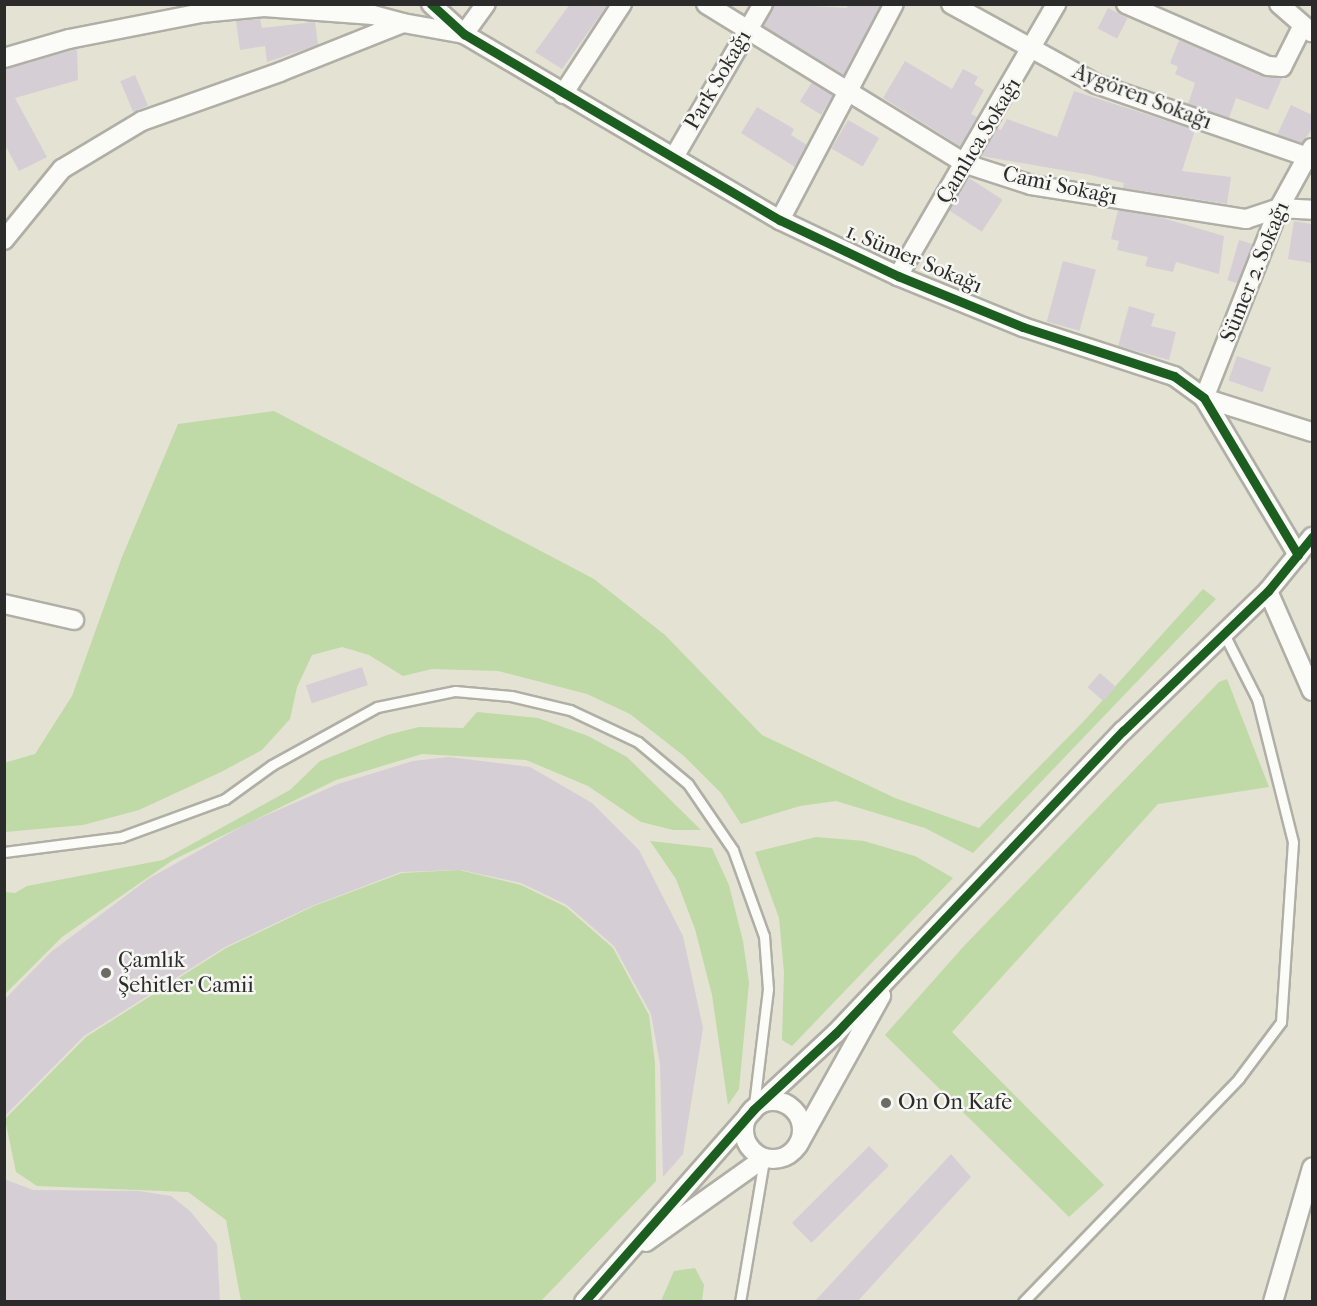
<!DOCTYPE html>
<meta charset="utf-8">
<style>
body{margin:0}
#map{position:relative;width:1317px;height:1306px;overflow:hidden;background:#e4e2d3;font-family:"IM FELL French Canon",serif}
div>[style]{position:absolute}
.green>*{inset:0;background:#bfdaa6}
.building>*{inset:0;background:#d6ced5;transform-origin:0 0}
.roads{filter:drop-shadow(2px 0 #b0afa6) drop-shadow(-2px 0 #b0afa6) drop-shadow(0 2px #b0afa6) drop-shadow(0 -2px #b0afa6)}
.service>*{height:9px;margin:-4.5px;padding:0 4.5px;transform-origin:4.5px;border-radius:4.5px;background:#fbfbf8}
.minor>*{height:18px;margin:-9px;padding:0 9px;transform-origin:9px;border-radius:9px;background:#fbfbf8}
.minor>.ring{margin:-9px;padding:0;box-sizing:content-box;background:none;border:18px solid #fbfbf8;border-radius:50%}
.cycleway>*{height:9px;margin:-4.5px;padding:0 4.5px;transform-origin:4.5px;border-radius:4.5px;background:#1b5e20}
.dots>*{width:16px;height:16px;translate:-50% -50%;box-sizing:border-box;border:3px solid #f6f6f2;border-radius:50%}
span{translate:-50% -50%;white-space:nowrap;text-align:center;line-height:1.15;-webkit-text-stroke:5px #f6f6f2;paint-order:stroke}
.street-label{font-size:22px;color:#2b2b2b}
.poi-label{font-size:22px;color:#2b2b2b}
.left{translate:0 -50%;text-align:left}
.frame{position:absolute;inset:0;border:6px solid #2b2b2b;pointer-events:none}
</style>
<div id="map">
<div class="green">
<div style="clip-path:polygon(274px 411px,594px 579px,665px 635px,762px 735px,895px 798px,979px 828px,1083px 722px,1203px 589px,1216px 599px,973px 853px,925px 828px,836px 801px,800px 806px,741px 824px,721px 793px,684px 756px,630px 714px,587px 694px,498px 671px,432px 669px,403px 676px,369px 655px,342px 647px,312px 655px,297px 687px,290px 719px,262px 750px,221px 772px,139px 810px,83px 825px,5px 832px,4px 763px,35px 754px,72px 696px,122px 557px,178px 424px)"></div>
<div style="clip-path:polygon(1227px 679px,1269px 787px,1158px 804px,952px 1032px,1104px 1185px,1069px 1217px,885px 1035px,964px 946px,1219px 682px)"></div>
<div style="clip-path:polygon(477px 712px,538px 718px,588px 736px,627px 757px,701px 830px,673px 830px,641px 822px,588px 786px,526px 760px,422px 754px,336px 780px,173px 860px,62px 937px,5px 994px,5px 892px,15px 893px,27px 886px,163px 860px,290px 790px,320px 761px,387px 735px,419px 727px,463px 728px)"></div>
<div style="clip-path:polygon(816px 837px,864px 841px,915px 856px,953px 878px,792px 1046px,782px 1040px,784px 972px,779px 918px,755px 852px)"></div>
<div style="clip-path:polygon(650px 841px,712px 848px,729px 885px,743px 941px,749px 983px,739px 1089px,728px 1105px,712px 995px,695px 929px,676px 879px)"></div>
<div style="clip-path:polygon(459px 870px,521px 885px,566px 907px,613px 948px,649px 1015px,655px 1063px,656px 1181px,541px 1301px,241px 1301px,226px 1220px,188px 1192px,37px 1186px,16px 1172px,5px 1119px,86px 1037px,226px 948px,314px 906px,402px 873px)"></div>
<div style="clip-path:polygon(695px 1268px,704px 1285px,702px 1301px,661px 1301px,674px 1271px)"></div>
</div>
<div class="building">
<div style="clip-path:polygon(570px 4px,608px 4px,562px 69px,535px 52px)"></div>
<div style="clip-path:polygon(774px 4px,847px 8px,848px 4px,881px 4px,844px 75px,763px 26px)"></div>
<div style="left:1108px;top:8px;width:22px;height:23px;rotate:27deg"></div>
<div style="clip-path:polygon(260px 19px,262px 28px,315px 22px,318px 45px,267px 62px,265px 46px,240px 50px,236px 21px)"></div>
<div style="clip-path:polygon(1179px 40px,1263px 76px,1282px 78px,1268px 110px,1236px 98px,1229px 118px,1188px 104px,1195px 83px,1175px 74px,1178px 67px,1170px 63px)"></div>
<div style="clip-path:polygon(77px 49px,78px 80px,15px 98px,47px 157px,19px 171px,4px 143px,4px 69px)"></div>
<div style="clip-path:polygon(905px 61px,952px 89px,963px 69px,978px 77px,974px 84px,984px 90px,971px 114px,977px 117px,960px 146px,883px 98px)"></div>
<div style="left:135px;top:75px;width:33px;height:16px;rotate:67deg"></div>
<div style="left:812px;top:82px;width:25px;height:23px;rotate:32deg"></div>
<div style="clip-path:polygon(1074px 91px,1195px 130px,1182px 171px,1231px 177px,1227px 204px,1123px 188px,1124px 183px,1091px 175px,981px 156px,997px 128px,1001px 130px,1007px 119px,1057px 137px)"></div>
<div style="clip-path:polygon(1291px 105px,1312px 115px,1312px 129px,1302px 143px,1277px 135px)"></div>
<div style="clip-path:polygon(757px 107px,794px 129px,791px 135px,807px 145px,795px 167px,741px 133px)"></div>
<div style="left:848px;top:120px;width:36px;height:33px;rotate:30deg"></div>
<div style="left:969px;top:178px;width:40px;height:38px;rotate:33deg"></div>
<div style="clip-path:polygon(1118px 210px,1156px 216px,1224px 236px,1219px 274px,1176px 262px,1173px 272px,1145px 266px,1148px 257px,1117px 250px,1119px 241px,1111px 239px)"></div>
<div style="clip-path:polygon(1294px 221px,1312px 224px,1312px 263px,1288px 259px)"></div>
<div style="left:1239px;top:240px;width:15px;height:42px;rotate:16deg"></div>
<div style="left:1063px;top:261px;width:34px;height:63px;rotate:15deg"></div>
<div style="clip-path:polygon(1129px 306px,1155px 314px,1151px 326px,1176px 332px,1169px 360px,1118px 346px)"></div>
<div style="left:1237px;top:356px;width:36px;height:26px;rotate:19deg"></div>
<div style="left:362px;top:667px;width:19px;height:59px;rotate:72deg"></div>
<div style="left:1100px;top:673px;width:21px;height:19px;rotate:41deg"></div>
<div style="clip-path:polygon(449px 757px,530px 767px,592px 803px,639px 850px,683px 936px,703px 1028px,683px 1154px,663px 1177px,660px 1064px,651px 1014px,614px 946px,567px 905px,521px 883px,461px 870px,401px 872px,312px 906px,225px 947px,84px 1036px,4px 1117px,4px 1000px,51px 952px,148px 879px,248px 823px,338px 784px,413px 761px)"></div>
<div style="left:869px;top:1146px;width:28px;height:109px;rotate:45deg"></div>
<div style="clip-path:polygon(951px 1154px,971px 1177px,857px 1302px,814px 1302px)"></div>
<div style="clip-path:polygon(4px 1179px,33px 1190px,139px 1191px,171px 1196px,190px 1211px,217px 1244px,220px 1302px,4px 1302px)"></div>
</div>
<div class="roads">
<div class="service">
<div style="left:4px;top:852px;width:118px;rotate:-7.3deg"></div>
<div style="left:121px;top:837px;width:111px;rotate:-20.1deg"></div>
<div style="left:225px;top:799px;width:58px;rotate:-35.9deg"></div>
<div style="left:272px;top:765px;width:120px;rotate:-28.9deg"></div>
<div style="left:377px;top:707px;width:80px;rotate:-11.6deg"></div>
<div style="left:455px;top:691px;width:56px;rotate:5.1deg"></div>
<div style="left:511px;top:696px;width:61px;rotate:13.3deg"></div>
<div style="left:570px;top:710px;width:75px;rotate:25.2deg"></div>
<div style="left:638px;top:742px;width:65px;rotate:40deg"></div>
<div style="left:688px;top:784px;width:80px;rotate:55.7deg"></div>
<div style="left:733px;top:850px;width:91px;rotate:70.2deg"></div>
<div style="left:764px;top:936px;width:53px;rotate:85.7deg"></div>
<div style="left:768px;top:989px;width:116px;rotate:96.9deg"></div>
<div style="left:740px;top:1302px;width:144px;rotate:-80.4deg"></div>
<div style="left:1023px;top:1302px;width:311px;rotate:-46deg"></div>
<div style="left:1239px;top:1078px;width:70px;rotate:-53.1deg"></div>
<div style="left:1281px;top:1022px;width:180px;rotate:-86.2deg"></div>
<div style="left:1293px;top:842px;width:147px;rotate:-104.1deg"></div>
<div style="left:1257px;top:699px;width:73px;rotate:-116.9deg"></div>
</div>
<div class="minor">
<div style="left:431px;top:4px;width:45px;rotate:42.3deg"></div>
<div style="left:464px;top:34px;width:367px;rotate:30.5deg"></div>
<div style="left:780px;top:220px;width:131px;rotate:25.4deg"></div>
<div style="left:898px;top:276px;width:135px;rotate:22.2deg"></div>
<div style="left:1023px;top:327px;width:159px;rotate:18deg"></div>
<div style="left:1174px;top:376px;width:37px;rotate:36deg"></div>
<div style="left:1204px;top:398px;width:183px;rotate:59.1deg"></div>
<div style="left:706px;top:4px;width:305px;rotate:31.6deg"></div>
<div style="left:966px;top:164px;width:68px;rotate:17.9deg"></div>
<div style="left:1031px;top:185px;width:218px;rotate:9deg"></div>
<div style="left:1246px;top:219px;width:35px;rotate:-18deg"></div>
<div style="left:1279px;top:208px;width:33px;rotate:3deg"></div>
<div style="left:951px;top:4px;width:166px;rotate:28.9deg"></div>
<div style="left:1096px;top:84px;width:224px;rotate:19deg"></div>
<div style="left:1126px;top:4px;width:155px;rotate:23.6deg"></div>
<div style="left:1268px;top:66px;width:14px;rotate:4deg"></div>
<div style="left:1282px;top:67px;width:47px;rotate:-63.4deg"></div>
<div style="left:1279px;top:4px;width:43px;rotate:41.2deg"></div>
<div style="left:464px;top:34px;width:37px;rotate:-54deg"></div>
<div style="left:4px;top:58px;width:68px;rotate:-16.3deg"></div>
<div style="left:69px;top:39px;width:135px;rotate:-11.1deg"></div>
<div style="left:201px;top:13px;width:63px;rotate:-5.4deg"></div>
<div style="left:264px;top:7px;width:109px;rotate:4.2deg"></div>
<div style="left:373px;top:15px;width:31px;rotate:15deg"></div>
<div style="left:563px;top:94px;width:108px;rotate:-56.8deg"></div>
<div style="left:1312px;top:148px;width:68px;rotate:118.8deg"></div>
<div style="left:1279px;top:208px;width:204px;rotate:111.5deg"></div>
<div style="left:1204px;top:398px;width:113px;rotate:17.5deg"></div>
<div style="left:674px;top:157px;width:177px;rotate:-59.8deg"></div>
<div style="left:780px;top:220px;width:244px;rotate:-62.2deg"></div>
<div style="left:4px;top:240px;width:92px;rotate:-50.8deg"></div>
<div style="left:62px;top:169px;width:93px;rotate:-31deg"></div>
<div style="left:142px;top:121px;width:146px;rotate:-19.5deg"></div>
<div style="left:280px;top:72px;width:132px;rotate:-21.7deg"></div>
<div style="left:403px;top:23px;width:62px;rotate:10.2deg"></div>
<div style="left:898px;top:276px;width:315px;rotate:-59.8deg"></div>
<div style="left:1268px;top:591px;width:109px;rotate:66.3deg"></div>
<div style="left:4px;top:604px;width:72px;rotate:12.9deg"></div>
<div class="ring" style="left:744px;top:1101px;width:40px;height:40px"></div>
<div style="left:798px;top:1145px;width:171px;rotate:-60.9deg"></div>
<div style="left:646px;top:1242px;width:145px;rotate:-35.4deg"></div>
<div style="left:584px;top:1302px;width:256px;rotate:-48.6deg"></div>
<div style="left:753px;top:1110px;width:113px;rotate:-42.9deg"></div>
<div style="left:836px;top:1033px;width:417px;rotate:-46.5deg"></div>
<div style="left:1123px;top:731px;width:202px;rotate:-44deg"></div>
<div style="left:1268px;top:591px;width:70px;rotate:-50.8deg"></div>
<div style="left:1273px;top:1302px;width:140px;rotate:-73.8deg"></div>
</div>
</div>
<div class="cycleway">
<div style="left:431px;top:4px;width:45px;rotate:42.3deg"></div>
<div style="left:464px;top:34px;width:367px;rotate:30.5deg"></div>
<div style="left:780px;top:220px;width:131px;rotate:25.4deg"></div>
<div style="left:898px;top:276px;width:135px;rotate:22.2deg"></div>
<div style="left:1023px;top:327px;width:159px;rotate:18deg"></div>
<div style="left:1174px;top:376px;width:37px;rotate:36deg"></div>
<div style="left:1204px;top:398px;width:183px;rotate:59.1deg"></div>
<div style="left:584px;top:1302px;width:256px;rotate:-48.6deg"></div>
<div style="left:753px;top:1110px;width:113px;rotate:-42.9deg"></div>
<div style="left:836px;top:1033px;width:417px;rotate:-46.5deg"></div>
<div style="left:1123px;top:731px;width:202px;rotate:-44deg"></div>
<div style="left:1268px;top:591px;width:70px;rotate:-50.8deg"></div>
</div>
<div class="dots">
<div style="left:106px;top:973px;background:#6c6b66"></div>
<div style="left:886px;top:1103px;background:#6c6b66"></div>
</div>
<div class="street-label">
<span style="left:718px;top:80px;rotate:-60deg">Park Sokağı</span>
<span style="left:1142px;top:97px;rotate:21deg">Aygören Sokağı</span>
<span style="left:979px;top:141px;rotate:-59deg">Çamlıca Sokağı</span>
<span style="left:1060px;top:186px;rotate:12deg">Cami Sokağı</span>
<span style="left:914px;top:259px;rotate:23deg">1. Sümer Sokağı</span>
<span style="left:1255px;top:272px;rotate:-68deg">Sümer 2. Sokağı</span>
</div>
<div class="poi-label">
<span class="left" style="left:118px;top:973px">Çamlık<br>Şehitler Camii</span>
<span class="left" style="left:898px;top:1103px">On On Kafe</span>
</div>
<div class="frame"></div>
</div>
